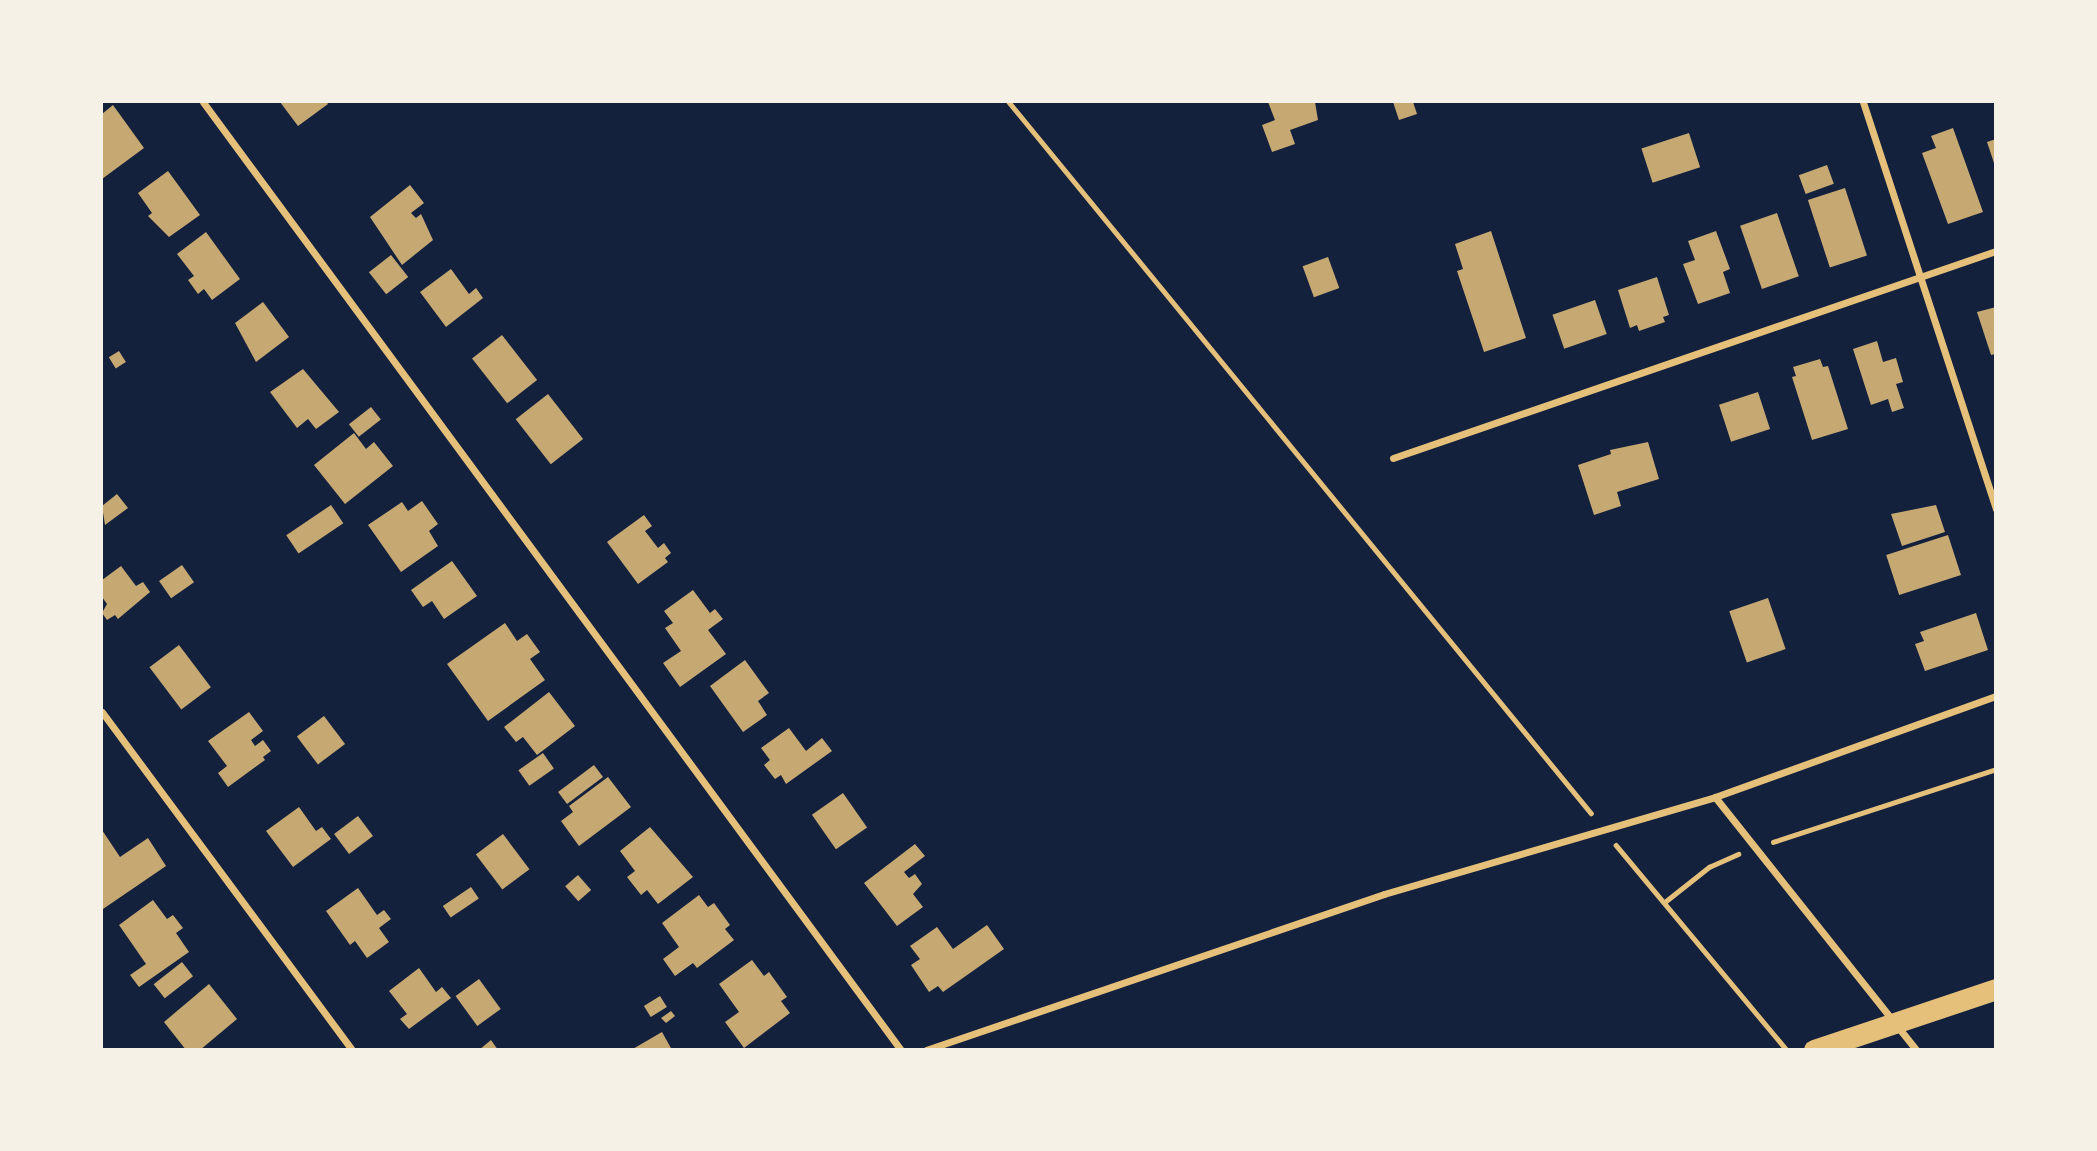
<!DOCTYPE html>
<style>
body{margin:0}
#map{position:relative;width:2097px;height:1151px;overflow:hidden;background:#14213d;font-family:Mulish,sans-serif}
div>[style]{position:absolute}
.building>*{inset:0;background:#c6a872;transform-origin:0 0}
.path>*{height:4.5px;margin:-2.25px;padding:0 2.25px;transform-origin:2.25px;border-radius:2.25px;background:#e5c07b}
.minor>*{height:7px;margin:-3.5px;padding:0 3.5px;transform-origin:3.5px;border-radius:3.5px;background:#e5c07b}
.motorway>*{height:21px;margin:-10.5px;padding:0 10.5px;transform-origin:10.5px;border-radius:10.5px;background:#e5c07b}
span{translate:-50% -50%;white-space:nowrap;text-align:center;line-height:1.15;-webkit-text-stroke:5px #f6f1e7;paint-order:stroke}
.frame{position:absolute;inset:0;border:103px solid #f6f1e7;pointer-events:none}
</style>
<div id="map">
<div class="building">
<div style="clip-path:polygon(280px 102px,327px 102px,328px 104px,298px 126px)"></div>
<div style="clip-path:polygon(1268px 102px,1315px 102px,1318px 120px,1290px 130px,1295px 144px,1272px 152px,1262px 125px,1275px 120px)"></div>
<div style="clip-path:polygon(1393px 102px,1413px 102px,1417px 114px,1399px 120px)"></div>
<div style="clip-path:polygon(113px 105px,144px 148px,102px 179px,102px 114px)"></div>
<div style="clip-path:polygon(1953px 128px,1983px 212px,1948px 224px,1922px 153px,1936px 148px,1931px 136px)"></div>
<div style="left:1689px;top:133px;width:36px;height:50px;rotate:72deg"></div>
<div style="clip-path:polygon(1996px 139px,1996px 166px,1995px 166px,1987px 142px)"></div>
<div style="left:1827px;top:165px;width:20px;height:30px;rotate:70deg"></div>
<div style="clip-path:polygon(168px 171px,200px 215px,169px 237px,148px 216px,152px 213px,138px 193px)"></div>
<div style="clip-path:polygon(410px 185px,424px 203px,411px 213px,416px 218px,421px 214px,433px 240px,402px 265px,370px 217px)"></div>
<div style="left:1845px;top:188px;width:71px;height:39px;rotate:72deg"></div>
<div style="left:1777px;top:213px;width:67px;height:39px;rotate:71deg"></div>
<div style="clip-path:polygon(1491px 231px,1526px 338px,1484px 352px,1457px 271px,1463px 269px,1455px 244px)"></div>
<div style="clip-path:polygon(1716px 231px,1730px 269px,1723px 272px,1730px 293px,1698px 304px,1683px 264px,1695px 260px,1688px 241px)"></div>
<div style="clip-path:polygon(206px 232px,240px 279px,212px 300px,204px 289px,198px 294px,188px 280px,194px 276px,177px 254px)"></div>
<div style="left:391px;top:255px;width:28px;height:28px;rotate:52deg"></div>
<div style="left:1328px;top:257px;width:33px;height:27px;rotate:70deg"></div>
<div style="clip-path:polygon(451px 269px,469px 294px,476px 288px,483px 298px,446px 327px,420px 292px)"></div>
<div style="clip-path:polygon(1657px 277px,1669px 315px,1663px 317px,1665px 322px,1639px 331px,1637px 325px,1630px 328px,1618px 290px)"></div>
<div style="left:1595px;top:300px;width:36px;height:45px;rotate:71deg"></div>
<div style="clip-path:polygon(263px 302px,289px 337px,256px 362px,235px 323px)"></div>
<div style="clip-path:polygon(1996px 307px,1996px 354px,1991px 355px,1977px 312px)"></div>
<div style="left:502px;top:335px;width:57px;height:38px;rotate:52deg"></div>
<div style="clip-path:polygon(1877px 341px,1883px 362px,1896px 358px,1903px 382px,1896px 384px,1904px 408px,1892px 412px,1888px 399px,1871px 405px,1853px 349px)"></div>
<div style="left:119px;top:351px;width:13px;height:12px;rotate:58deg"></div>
<div style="clip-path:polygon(1820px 359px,1823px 367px,1828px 366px,1848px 429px,1812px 440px,1792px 377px,1796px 376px,1793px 367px)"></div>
<div style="clip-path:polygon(303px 369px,339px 412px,316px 429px,308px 419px,297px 428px,270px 392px)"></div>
<div style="left:1758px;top:392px;width:39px;height:41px;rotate:72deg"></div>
<div style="left:548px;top:394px;width:57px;height:41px;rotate:52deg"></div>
<div style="left:371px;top:407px;width:16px;height:28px;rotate:52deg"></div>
<div style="clip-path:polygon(354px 433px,366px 449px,374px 442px,393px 466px,345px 504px,314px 465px)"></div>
<div style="clip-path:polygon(1648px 442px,1659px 479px,1617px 492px,1621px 506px,1594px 515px,1578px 465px,1611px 454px,1610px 450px)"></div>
<div style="clip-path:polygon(117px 494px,128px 508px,105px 525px,102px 506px)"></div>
<div style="clip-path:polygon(422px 501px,438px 524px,429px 531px,438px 546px,401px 572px,368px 525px,402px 502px,408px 511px)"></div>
<div style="left:331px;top:505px;width:22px;height:54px;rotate:56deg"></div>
<div style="clip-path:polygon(1936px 505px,1945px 532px,1902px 546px,1891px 514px)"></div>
<div style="clip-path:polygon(644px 515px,652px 526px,645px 531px,658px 548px,664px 543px,671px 553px,665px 558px,668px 562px,638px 584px,607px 542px)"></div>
<div style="left:1948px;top:535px;width:42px;height:65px;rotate:72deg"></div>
<div style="clip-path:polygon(452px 561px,477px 596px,444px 619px,432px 601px,423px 607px,411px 590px)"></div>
<div style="left:182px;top:565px;width:21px;height:28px;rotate:55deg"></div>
<div style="clip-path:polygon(121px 566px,136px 586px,143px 582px,150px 592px,118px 619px,115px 615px,107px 620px,102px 613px,107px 604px,102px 597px,102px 580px)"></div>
<div style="clip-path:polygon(693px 590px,710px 613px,715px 609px,723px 619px,708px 630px,726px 654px,680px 687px,663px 663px,681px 651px,665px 628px,673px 623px,664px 611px)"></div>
<div style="left:1768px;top:598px;width:54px;height:41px;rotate:71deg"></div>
<div style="clip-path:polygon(1976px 613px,1988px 650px,1925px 671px,1915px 644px,1924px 641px,1920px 632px)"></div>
<div style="clip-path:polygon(505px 623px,517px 641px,527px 634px,540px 652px,530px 659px,545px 680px,488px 721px,447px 664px)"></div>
<div style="left:179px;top:645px;width:53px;height:37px;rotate:53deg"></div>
<div style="clip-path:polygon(745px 660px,769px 693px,758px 701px,767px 715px,743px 732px,710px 686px)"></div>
<div style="clip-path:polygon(549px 692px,575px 726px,537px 755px,523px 737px,516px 742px,504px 727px)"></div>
<div style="clip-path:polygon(249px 712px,263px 731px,251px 740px,255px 746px,263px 740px,271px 751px,263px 757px,265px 760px,228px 787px,218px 773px,227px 766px,208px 741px)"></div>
<div style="left:324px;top:716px;width:35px;height:34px;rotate:53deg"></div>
<div style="clip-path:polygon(789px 728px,806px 751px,822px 738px,832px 751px,786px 784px,781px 775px,775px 779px,764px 765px,770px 760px,761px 748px)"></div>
<div style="left:543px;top:753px;width:19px;height:30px;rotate:55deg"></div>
<div style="left:594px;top:765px;width:15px;height:45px;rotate:53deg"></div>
<div style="clip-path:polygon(608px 777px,631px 807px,579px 846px,561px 821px,573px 812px,569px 806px)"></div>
<div style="left:843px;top:793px;width:42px;height:38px;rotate:55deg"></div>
<div style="clip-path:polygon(299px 807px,316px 831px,322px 827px,331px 839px,293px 867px,266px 831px)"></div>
<div style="left:358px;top:816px;width:25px;height:30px;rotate:53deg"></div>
<div style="clip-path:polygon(650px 827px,693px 877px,658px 904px,647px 890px,641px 895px,627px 877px,635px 871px,620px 851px)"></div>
<div style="clip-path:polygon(102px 830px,120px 857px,148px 838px,166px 866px,103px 909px)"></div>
<div style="left:503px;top:834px;width:44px;height:34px;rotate:53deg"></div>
<div style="clip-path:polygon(915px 844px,925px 856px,904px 872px,909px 878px,915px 874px,922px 884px,913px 894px,923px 907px,897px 926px,864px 883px)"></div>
<div style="left:578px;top:875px;width:20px;height:17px;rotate:49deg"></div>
<div style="left:471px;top:887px;width:14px;height:34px;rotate:56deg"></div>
<div style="clip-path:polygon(358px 888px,377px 915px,384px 910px,391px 919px,379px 928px,389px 942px,367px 958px,355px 941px,350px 945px,326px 911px)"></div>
<div style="clip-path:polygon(699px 895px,708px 907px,714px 903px,730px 925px,725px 929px,734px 940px,697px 968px,693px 963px,675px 976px,663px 959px,679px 947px,662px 923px)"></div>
<div style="clip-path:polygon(153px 900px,167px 919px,173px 915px,183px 928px,176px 933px,189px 952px,139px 987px,130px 975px,146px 964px,119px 925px)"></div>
<div style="clip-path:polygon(987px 925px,1004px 949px,943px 992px,938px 986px,929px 992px,911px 965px,920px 959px,910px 946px,937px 927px,953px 949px)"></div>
<div style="clip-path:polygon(752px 960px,764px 976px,769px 972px,787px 997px,781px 1001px,790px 1013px,744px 1048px,725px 1022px,739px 1012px,719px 984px)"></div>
<div style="left:182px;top:962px;width:18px;height:36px;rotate:52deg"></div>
<div style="clip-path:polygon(419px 968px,436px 992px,442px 987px,451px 998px,409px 1029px,400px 1019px,407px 1014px,389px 991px)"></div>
<div style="left:479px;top:979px;width:37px;height:29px;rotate:54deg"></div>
<div style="clip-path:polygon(209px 984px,237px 1019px,200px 1050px,186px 1050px,164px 1022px)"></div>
<div style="left:660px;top:996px;width:13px;height:19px;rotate:58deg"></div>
<div style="clip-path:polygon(671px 1011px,675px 1016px,666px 1023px,661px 1018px)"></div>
<div style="clip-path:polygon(662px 1032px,672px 1050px,631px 1050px)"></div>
<div style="clip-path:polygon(491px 1040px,498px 1050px,479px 1050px)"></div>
</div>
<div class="path">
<div style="left:1009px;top:102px;width:919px;rotate:50.7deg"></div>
<div style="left:1773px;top:842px;width:235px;rotate:-18.1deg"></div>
<div style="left:1616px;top:845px;width:267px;rotate:50.2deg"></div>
<div style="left:1666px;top:901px;width:55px;rotate:-38.3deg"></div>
<div style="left:1709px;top:867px;width:32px;rotate:-24deg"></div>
</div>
<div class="minor">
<div style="left:203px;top:102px;width:1177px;rotate:53.64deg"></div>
<div style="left:1863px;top:102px;width:428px;rotate:71.9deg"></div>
<div style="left:1393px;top:458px;width:638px;rotate:-18.95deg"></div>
<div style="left:102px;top:712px;width:420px;rotate:53.5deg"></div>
<div style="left:1715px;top:797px;width:323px;rotate:51.5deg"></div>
<div style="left:926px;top:1050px;width:484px;rotate:-18.8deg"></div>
<div style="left:1384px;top:894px;width:345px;rotate:-16.3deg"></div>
<div style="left:1715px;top:797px;width:299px;rotate:-19.8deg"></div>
</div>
<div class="motorway">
<div style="left:1814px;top:1050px;width:192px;rotate:-18.5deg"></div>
</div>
<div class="frame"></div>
</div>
